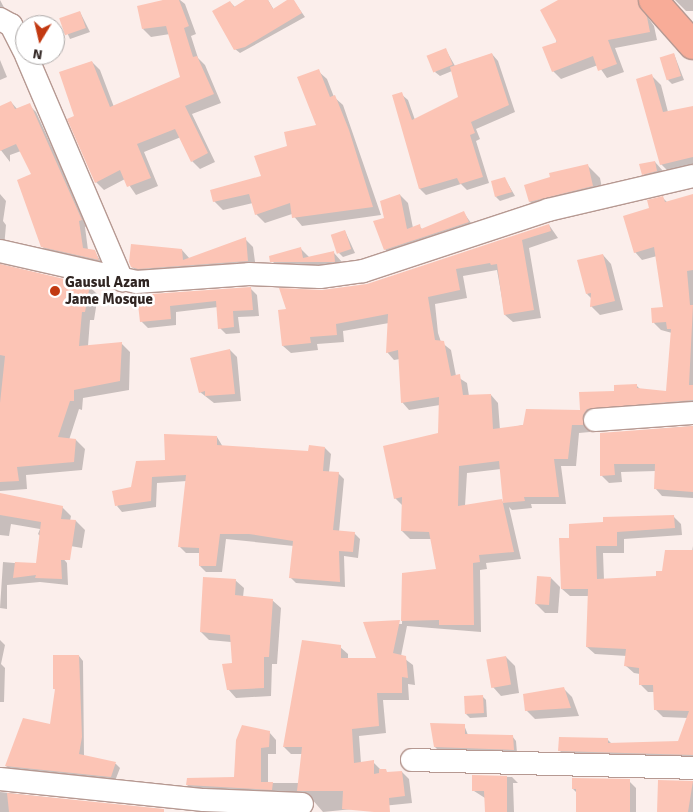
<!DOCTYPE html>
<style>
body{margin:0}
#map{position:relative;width:693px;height:812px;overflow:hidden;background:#fbeeeb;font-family:Signika,sans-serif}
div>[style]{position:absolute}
.shadow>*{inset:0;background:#0003;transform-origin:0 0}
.building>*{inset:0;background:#fcc4b5;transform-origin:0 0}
.roads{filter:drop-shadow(1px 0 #b69992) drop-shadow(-1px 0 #b69992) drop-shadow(0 1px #b69992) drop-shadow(0 -1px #b69992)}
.minor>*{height:22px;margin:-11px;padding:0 11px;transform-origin:11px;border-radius:11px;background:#fff}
.primary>*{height:28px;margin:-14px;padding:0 14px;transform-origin:14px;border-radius:14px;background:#f8ac98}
.dots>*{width:14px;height:14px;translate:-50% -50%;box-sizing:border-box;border:2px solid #fff;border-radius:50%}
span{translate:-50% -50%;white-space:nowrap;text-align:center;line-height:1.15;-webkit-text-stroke:5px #fff;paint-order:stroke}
.poi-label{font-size:15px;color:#302522;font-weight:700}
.left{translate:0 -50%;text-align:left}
.north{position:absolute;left:15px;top:15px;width:50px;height:50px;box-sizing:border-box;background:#fff;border:1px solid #aca8a7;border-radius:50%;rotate:189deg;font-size:14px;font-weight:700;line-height:20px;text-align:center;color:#302522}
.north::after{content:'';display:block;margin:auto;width:18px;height:22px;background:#c23911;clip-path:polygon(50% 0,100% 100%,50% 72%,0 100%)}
</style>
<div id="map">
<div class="shadow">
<div style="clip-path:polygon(0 0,7px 13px,0 15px)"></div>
<div style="clip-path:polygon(163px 0,180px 0,185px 4px,196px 34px,191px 36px,198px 58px,205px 65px,221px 103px,192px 114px,215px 162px,200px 169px,192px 161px,181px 137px,144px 152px,158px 186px,136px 195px,125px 179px,104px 190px,96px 182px,75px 117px,92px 62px,100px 70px,114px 107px,182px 78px,170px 34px,151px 37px,143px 29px)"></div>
<div style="clip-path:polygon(247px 0,268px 0,274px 10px,293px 0,305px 17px,240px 53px,235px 49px,230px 2px,235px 7px)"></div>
<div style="clip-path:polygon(561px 0,648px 0,645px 13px,654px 26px,657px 40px,615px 48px,624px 72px,607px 78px,598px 65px,561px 79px,553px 71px)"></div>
<div style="clip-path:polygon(675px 0,693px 0,693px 11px,686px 11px)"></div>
<div style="clip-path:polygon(80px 12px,90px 32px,70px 39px,61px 19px)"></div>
<div style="clip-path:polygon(446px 50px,455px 66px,492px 54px,498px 61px,515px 112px,476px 129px,480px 139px,476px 141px,489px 183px,467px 190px,461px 184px,426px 195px,420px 189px,401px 94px,408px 100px,415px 120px,460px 98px,452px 71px,440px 76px,435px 72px)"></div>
<div style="clip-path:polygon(674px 54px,684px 80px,672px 84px,668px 80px)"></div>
<div style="clip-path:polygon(0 60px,7px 77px,0 80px)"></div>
<div style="clip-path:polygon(318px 71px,327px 79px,334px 97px,343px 105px,381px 215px,302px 226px,292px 214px,265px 223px,256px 214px,253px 203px,223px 210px,214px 201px,262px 177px,289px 147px,318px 126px)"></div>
<div style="clip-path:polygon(652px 76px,661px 85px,668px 112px,693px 108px,693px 167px,670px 173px,661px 164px)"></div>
<div style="clip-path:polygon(11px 102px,18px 110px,29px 105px,36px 112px,88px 226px,85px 227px,88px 250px,94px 251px,104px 266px,49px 253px,42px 246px,33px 175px,21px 151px,10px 155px,10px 162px,0 149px,0 107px)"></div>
<div style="clip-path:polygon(655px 162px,663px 171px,665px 180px,652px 183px,643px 174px)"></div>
<div style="clip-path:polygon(588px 166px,600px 178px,604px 198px,542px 214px,530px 202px,526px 186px)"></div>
<div style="clip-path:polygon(505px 179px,515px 196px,500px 201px,496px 197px)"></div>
<div style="clip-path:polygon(0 194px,6px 201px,3px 221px,6px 225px,4px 248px,0 253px)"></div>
<div style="clip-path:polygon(400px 195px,408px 203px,413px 228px,419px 226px,423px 230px,464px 213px,476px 230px,393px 258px,385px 249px,385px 219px)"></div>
<div style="clip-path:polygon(evenodd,693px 195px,693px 408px,590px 423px,590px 432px,579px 433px,576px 466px,561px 466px,566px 504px,531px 504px,532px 508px,512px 510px,509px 507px,521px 559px,486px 563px,487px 569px,480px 570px,481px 632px,407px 626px,401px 656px,413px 665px,415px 685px,408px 684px,409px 700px,383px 700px,386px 733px,359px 736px,361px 763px,373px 762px,380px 769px,380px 774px,402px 772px,409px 779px,412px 803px,323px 812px,311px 798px,195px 792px,187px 785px,235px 778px,269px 732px,276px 740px,276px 754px,268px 754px,268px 783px,300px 783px,303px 754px,291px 754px,284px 747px,340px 647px,348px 654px,348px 659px,378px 659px,365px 623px,402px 624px,403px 574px,438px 571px,431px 539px,410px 539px,402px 531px,403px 506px,395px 498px,439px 434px,440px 405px,409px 410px,402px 402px,400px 359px,394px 360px,387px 352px,389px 323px,343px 331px,344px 342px,317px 344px,318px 350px,291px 353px,283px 346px,287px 310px,322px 291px,367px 285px,549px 225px,558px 238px,529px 248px,541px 318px,513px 322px,505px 315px,497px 270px,463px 276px,467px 298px,435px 304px,438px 333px,441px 342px,451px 350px,456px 376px,467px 383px,469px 396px,491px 395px,498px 403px,500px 430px,581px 412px,616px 392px,636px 385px,641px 390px,667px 393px,672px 333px,661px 330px,654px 323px,652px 309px,664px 308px,657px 256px,642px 260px,635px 252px,651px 209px,663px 198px,668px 203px,693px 195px,501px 469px,504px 503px,501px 500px,465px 506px,467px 473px,501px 469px)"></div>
<div style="clip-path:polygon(345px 231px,355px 253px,343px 257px,339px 253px)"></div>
<div style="clip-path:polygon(245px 239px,253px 247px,256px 269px,140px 275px,132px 267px,182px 250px,190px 259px)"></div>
<div style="clip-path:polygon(301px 249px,310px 258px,334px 253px,342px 262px,343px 270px,281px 270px,272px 261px)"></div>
<div style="clip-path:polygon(603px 255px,611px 264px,623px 310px,600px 315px,591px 306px,592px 299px,587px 294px)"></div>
<div style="clip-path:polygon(0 264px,89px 286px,98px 295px,94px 320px,90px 320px,88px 346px,121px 343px,130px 352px,129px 390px,83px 398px,82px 410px,79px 409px,69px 440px,76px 440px,85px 449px,82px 470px,26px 475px,27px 489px,0 491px)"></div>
<div style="clip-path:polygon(250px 288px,257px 295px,259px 316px,238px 317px,240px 333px,226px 334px,220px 328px,218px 307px,176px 312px,176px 325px,148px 328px,141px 321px,139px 296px)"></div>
<div style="clip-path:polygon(230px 350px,237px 357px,241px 401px,214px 403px,200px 392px)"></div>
<div style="clip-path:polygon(693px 426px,693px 498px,662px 496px,655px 488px,656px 471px,621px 472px,622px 482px,609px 483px,601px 475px,601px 434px)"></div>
<div style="clip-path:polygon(217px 437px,223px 447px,309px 452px,325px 448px,331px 454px,329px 472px,338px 473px,344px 479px,339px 532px,354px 533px,360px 539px,358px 558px,344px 556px,345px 587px,296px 583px,290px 577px,294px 546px,226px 539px,222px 572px,206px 572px,200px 566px,200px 553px,186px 553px,180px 547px,187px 481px,157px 483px,156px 507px,122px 512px,117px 506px,132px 488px,166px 461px)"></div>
<div style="clip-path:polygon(0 494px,62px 507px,71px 516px,70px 521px,76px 521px,85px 530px,82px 548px,47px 542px,38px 534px,40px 529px,11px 524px,9px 536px,0 535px)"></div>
<div style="clip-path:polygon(674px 517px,681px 524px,682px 535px,624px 539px,624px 553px,603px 553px,604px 580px,657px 577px,692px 552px,693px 546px,693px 764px,567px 758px,560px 751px,607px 739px,612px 744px,679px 742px,688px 718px,663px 717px,655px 709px,655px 692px,648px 692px,640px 684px,640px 674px,634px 673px,626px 666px,627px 656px,595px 654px,587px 647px,589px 596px,570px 596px,562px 589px,571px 539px)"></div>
<div style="clip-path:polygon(61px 556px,67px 563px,68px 585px,40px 582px,7px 585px,7px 609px,0 608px,3px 562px,37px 565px)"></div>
<div style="clip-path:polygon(551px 578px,560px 587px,558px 613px,545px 613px,536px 604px)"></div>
<div style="clip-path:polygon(235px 580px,244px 588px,243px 597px,272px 600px,281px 608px,277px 664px,272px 664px,271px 696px,236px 698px,228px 689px,234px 664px,231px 642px,209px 640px,201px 632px)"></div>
<div style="clip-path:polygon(0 640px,5px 645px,1px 664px,5px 668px,4px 702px,0 702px)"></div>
<div style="clip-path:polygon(79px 656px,83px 661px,84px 756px,116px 764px,120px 768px,115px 781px,10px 770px,6px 766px,51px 726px,56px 691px,54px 688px)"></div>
<div style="clip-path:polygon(506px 657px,515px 666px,519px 693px,501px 696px,493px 687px)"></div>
<div style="clip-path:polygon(563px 688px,572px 697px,579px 716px,535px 719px,526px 710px)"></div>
<div style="clip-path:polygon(482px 696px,486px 700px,487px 717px,470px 718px,466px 714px)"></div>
<div style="clip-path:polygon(464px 725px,468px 735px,512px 736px,516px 741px,517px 753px,439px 751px,435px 747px)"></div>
<div style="clip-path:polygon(473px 776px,512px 777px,518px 783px,513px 783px,514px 812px,486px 812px,485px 798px,474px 791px)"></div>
<div style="clip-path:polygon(629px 781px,636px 788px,636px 812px,577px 812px,577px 793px,573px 789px)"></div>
<div style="left:659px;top:781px;width:34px;height:31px"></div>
<div style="clip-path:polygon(0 792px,149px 809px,153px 812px,0 812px)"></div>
</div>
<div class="building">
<div style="clip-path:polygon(163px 0,179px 0,189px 26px,184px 28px,193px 57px,197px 56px,214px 94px,185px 106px,208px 153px,191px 162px,175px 129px,137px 144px,151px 178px,127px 187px,120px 170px,95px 183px,67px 119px,74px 116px,59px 72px,92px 61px,110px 107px,180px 77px,166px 26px,142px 29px,137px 6px)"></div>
<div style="clip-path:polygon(245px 0,268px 0,273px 9px,287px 0,294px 0,302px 13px,245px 47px,234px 50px,212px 11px,230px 1px,234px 7px)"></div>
<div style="clip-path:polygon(558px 0,638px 0,647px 17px,650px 32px,608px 40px,617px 64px,598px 71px,593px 56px,552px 72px,542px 47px,557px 42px,540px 10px)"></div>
<div style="left:80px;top:11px;width:18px;height:22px;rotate:71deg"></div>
<div style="left:446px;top:48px;width:18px;height:21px;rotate:68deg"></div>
<div style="clip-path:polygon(492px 53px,509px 105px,471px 122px,475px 133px,470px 135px,483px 177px,460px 184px,457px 178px,419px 189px,392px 95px,402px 92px,412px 120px,458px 97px,450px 67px)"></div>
<div style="left:674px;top:53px;width:24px;height:15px;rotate:73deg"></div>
<div style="clip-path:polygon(319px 69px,330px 97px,335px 95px,349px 130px,373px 207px,292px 218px,290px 203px,255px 215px,249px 194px,213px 202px,210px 190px,261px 176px,254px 156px,287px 146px,284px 132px,316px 125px,297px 77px)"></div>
<div style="clip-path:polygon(652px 74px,663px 112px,693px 106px,693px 157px,660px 165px,636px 79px)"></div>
<div style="clip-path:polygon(11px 101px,15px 109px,30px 103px,82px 220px,79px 221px,83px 248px,95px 250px,99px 260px,41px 247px,17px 180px,31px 174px,16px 144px,0 151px,0 106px)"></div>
<div style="clip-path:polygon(655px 161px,657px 171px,642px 175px,639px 164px)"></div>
<div style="clip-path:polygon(588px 164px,593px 186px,529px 202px,524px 185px,550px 177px,549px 173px)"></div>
<div style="clip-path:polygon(505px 177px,512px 192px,495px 197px,491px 181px)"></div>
<div style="clip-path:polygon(400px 194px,407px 229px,420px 224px,421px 229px,464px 211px,469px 222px,384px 250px,373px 221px,384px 218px,380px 201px)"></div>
<div style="clip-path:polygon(693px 194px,693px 270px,687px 271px,690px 305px,693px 305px,689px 385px,693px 385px,693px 400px,587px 409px,583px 415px,583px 425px,572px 425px,568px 459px,554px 459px,559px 497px,524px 497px,525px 501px,503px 503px,499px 461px,459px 466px,458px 506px,502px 499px,514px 552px,479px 555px,480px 562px,473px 563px,474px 625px,439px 625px,439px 620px,401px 621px,402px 573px,436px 569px,429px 532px,401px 531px,402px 497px,394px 499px,383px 446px,438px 433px,439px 397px,401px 403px,398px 350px,386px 353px,388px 314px,336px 324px,337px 335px,310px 337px,311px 343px,282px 346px,278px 310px,286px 309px,279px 288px,322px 290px,367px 284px,549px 224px,551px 231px,522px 240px,534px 310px,504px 315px,497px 264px,491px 265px,490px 263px,456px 269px,460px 290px,428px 297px,435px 340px,444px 341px,451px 376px,460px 374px,463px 395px,491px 394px,493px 429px,523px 425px,526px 409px,580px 410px,579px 392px,614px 391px,614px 385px,637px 384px,637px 388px,666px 391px,671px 329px,667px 329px,666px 322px,652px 323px,651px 308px,663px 307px,654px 247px,634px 253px,623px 216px,649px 208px,647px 200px,663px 196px,665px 202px)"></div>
<div style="left:345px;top:230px;width:20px;height:15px;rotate:72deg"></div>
<div style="clip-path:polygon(246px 237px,248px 261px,138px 269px,131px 267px,129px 262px,131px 244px,182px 249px,183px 260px)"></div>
<div style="clip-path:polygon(301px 247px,303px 258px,334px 251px,335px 262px,270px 262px,269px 256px)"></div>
<div style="clip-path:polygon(603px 254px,615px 301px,590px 307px,591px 293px,586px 294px,577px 260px)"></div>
<div style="clip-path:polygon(0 264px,90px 285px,85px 312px,82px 312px,79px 346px,122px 342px,120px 381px,74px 390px,74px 401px,70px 401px,58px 437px,76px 439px,74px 462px,17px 467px,19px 481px,0 482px,0 403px,5px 356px,0 355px)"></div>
<div style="clip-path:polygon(251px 287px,253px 310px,233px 311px,234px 327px,218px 329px,216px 301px,170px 306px,171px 319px,140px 322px,137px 295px)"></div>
<div style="clip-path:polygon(230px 349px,235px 394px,205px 396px,205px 391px,199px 393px,190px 358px)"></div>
<div style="clip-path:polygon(693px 426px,693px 492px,654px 489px,655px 464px,614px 464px,615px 475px,600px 476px,600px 433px)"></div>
<div style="clip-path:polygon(164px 434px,217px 436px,217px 445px,308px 451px,309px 445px,325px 447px,323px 471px,339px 472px,333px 530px,355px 532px,353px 552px,339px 551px,340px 582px,289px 578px,293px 541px,249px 534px,220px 534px,216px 566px,199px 566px,199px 548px,178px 547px,186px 475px,152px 477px,151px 501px,115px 506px,112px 491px,131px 487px,136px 461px,165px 460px)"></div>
<div style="clip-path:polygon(0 493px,63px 506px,61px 519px,76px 520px,70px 560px,61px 560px,62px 579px,35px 578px,36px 575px,13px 578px,15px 562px,36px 563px,41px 522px,0 515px)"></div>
<div style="clip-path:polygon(674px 515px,675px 528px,617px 532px,617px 546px,596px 546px,597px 579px,656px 576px,656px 571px,662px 571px,665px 550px,693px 550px,693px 755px,558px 751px,559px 737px,608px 738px,608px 743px,678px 741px,689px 711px,654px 710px,653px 685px,639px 685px,639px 668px,624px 666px,626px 649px,586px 647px,588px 589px,561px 589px,559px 538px,569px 538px,569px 524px,603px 522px,603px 517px)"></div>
<div style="left:537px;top:576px;width:14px;height:28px;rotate:4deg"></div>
<div style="clip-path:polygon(203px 577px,236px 579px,235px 595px,273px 599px,269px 657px,264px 657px,264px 688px,227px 690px,222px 664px,232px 663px,230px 635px,200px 632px)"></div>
<div style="clip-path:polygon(400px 620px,393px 653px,406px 656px,408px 678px,402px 677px,402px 693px,377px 693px,379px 726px,352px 729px,354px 763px,374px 760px,374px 774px,379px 773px,379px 769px,386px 769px,387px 772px,402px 771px,405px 796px,389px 798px,390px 812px,374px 812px,342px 809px,343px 791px,297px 791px,302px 747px,283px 747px,302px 640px,341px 645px,341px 658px,376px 658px,363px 622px)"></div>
<div style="clip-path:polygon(53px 655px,79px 655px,82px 737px,79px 754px,116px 762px,111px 777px,5px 766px,23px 718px,50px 724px,55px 689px,53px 689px)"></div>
<div style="left:506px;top:656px;width:29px;height:20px;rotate:80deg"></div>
<div style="clip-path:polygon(564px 687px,571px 708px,525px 711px,523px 694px)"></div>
<div style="left:483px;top:695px;width:18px;height:19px;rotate:87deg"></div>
<div style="clip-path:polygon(430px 723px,465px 724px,465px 734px,513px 735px,514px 750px,434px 747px)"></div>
<div style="clip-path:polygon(242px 725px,270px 731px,269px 747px,261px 748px,261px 782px,273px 782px,272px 790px,186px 785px,187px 778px,234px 777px,236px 740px)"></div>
<div style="clip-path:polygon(472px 775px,513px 776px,507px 776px,507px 812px,485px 812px,484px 791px,472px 791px)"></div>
<div style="clip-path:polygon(572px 778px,630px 779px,630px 812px,576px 812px,576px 789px,572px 789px)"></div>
<div style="clip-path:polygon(658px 780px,693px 781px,688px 812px,657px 812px)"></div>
<div style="clip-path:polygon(7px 793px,164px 809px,164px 812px,9px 812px)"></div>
</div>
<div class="roads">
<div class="minor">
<div style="left:0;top:19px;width:13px;rotate:29deg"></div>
<div style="left:11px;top:25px;width:30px;rotate:63deg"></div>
<div style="left:26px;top:55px;width:245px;rotate:66.9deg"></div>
<div style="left:0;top:251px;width:139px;rotate:12.8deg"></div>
<div style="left:136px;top:282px;width:113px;rotate:-4deg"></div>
<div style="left:249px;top:274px;width:71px;rotate:2.4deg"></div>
<div style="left:320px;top:277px;width:43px;rotate:-7.9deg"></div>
<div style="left:363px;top:271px;width:195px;rotate:-18.2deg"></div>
<div style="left:548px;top:210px;width:149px;rotate:-13.2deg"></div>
<div style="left:595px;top:420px;width:98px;rotate:-4.1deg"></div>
<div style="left:412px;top:760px;width:281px;rotate:1.6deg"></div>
<div style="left:0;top:779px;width:205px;rotate:5.9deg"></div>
<div style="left:204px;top:800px;width:98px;rotate:2.3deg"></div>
</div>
<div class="primary">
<div style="left:653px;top:0;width:60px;rotate:48.4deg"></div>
</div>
</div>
<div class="dots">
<div style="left:55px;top:291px;background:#c23911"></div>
</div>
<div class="poi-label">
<span class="left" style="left:65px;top:291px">Gausul Azam<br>Jame Mosque</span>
</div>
<div class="north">N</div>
</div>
